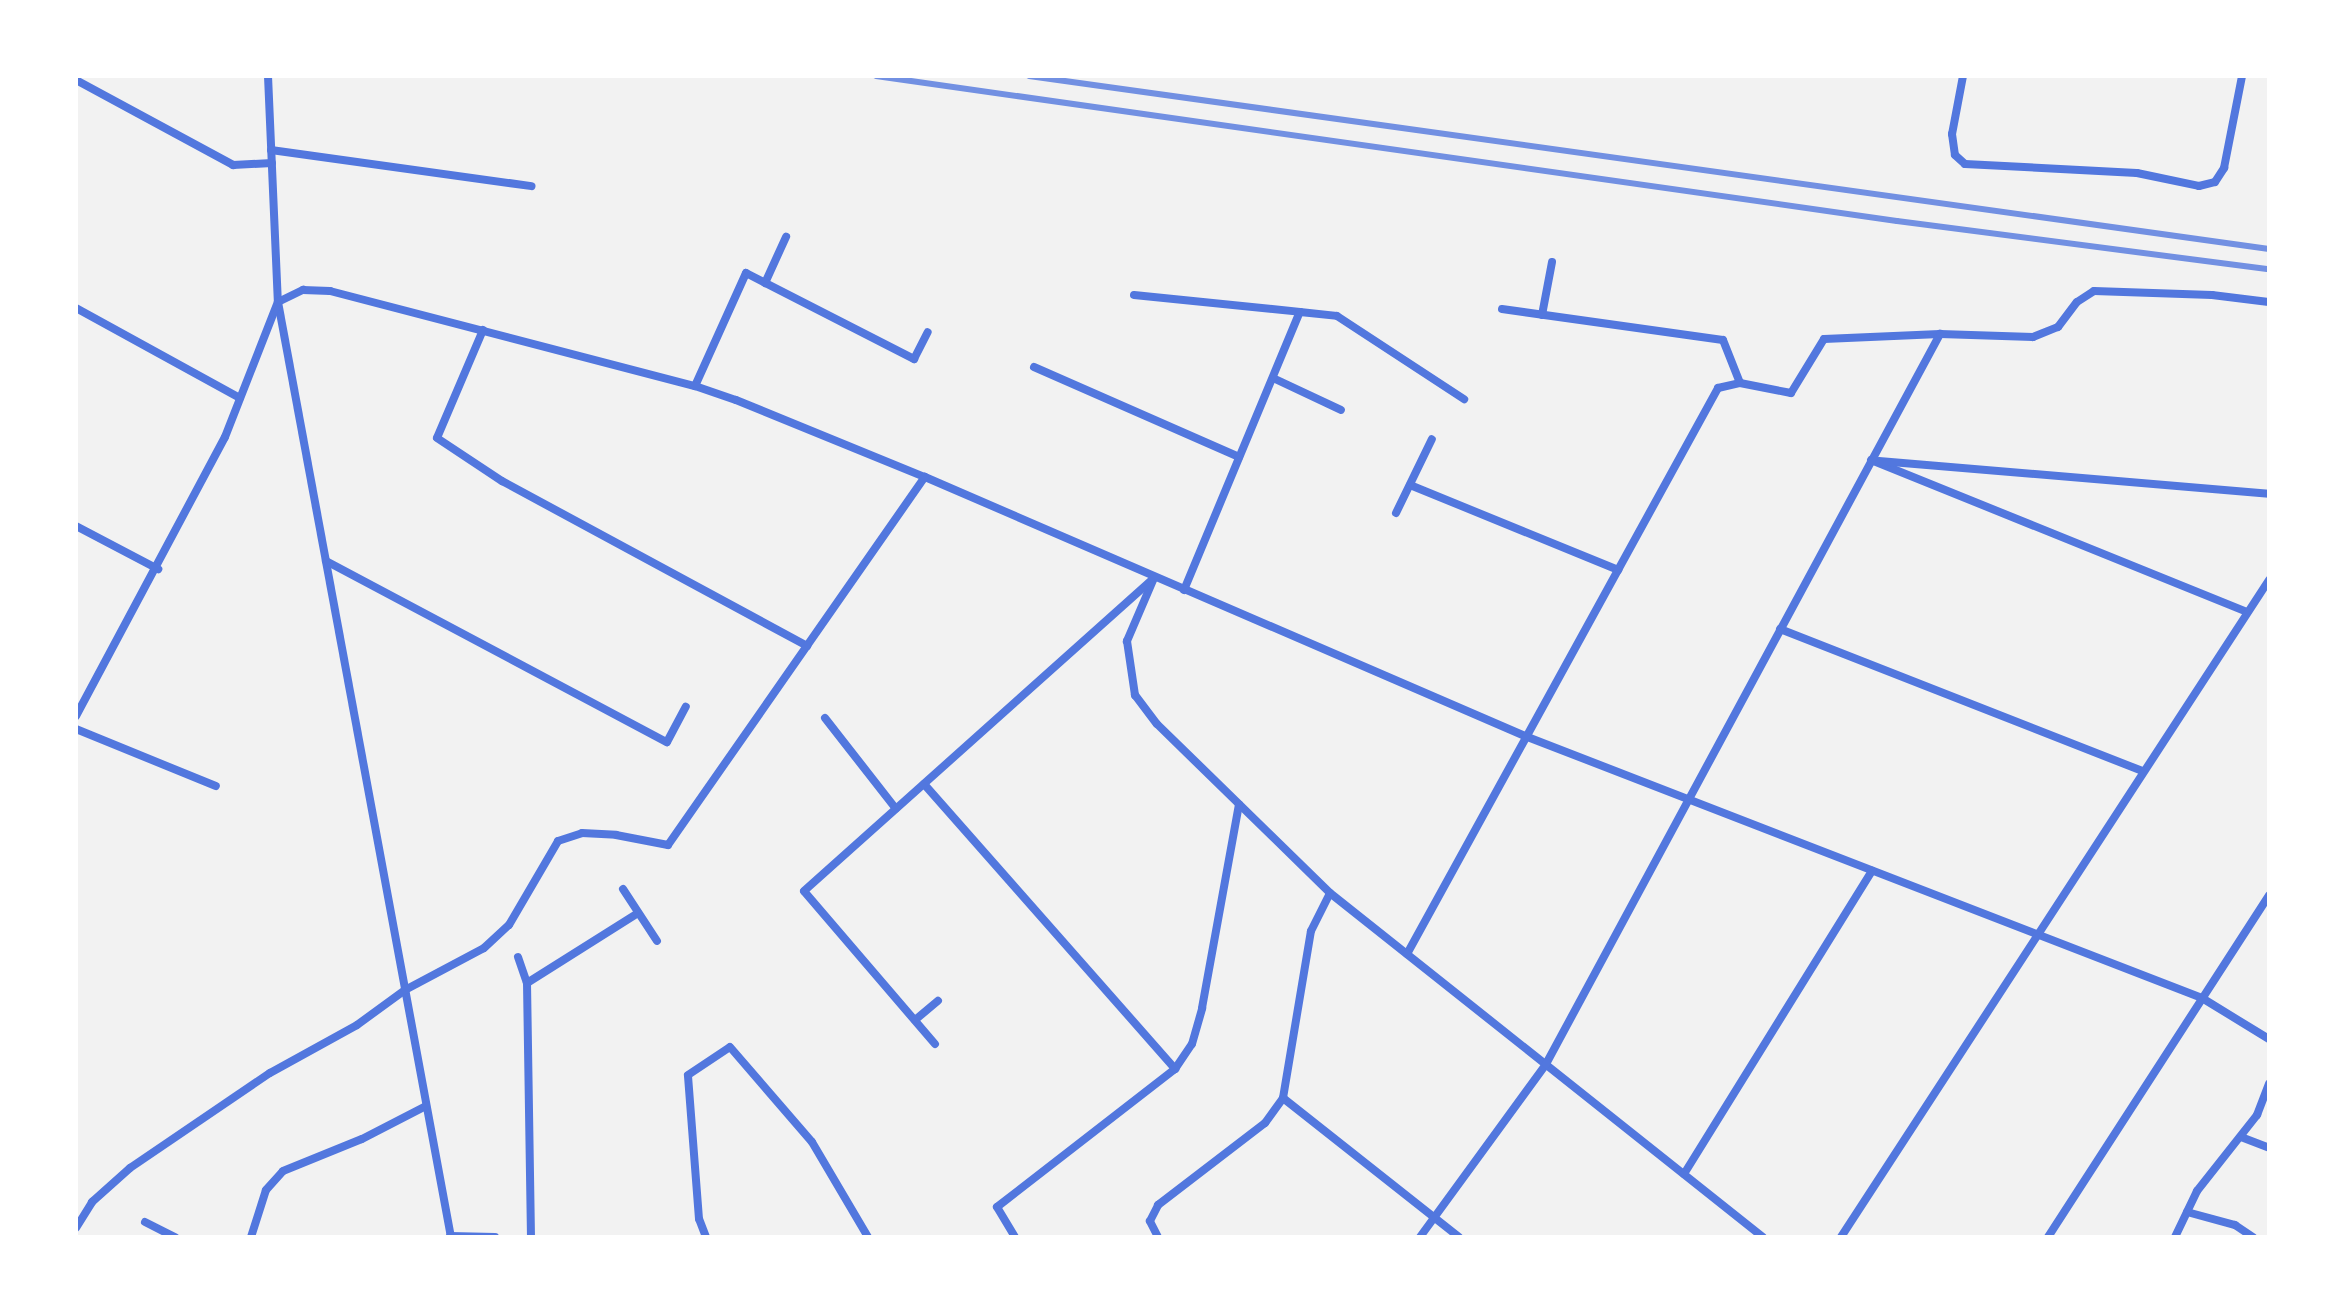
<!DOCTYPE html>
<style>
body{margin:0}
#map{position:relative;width:2345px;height:1313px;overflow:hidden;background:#f2f2f2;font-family:Inter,sans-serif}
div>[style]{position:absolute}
.minor>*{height:8px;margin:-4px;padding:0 4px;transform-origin:4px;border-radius:4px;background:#5277de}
.rail>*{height:6px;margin:-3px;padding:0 3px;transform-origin:3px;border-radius:3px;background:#7290e2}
span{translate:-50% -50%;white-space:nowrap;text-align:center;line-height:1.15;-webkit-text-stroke:7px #fff;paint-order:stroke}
.frame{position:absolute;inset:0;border:78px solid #fff;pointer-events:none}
</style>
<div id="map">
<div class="minor">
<div style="left:268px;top:76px;width:226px;rotate:87.5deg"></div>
<div style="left:278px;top:302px;width:951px;rotate:79.52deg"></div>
<div style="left:1963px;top:76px;width:59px;rotate:100.7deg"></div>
<div style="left:1952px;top:134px;width:21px;rotate:82deg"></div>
<div style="left:1955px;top:155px;width:13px;rotate:42deg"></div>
<div style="left:1965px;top:164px;width:172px;rotate:3deg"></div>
<div style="left:2137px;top:173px;width:63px;rotate:11.8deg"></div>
<div style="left:2199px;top:186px;width:16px;rotate:-14deg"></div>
<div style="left:2215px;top:182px;width:17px;rotate:-57deg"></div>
<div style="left:2224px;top:168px;width:94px;rotate:-78.9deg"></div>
<div style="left:76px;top:80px;width:179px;rotate:28.4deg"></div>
<div style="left:233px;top:165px;width:39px;rotate:-3deg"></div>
<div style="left:271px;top:150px;width:263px;rotate:7.9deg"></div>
<div style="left:765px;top:283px;width:51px;rotate:-65.5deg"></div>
<div style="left:1134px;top:295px;width:167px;rotate:5.8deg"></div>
<div style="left:76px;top:308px;width:187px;rotate:28.8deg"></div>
<div style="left:1502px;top:309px;width:223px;rotate:8deg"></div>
<div style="left:1723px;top:340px;width:46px;rotate:68.4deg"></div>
<div style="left:1542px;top:315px;width:54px;rotate:-79.3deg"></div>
<div style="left:483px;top:330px;width:117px;rotate:113.1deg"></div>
<div style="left:437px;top:438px;width:78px;rotate:33.5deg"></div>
<div style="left:502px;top:481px;width:347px;rotate:28.4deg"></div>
<div style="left:1034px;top:367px;width:224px;rotate:23.7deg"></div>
<div style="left:1273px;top:378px;width:75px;rotate:25.2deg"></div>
<div style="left:695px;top:386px;width:124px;rotate:-65.7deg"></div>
<div style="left:746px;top:273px;width:189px;rotate:27.1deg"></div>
<div style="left:914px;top:359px;width:30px;rotate:-63deg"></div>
<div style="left:1871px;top:460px;width:406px;rotate:22deg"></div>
<div style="left:1879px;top:461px;width:391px;rotate:4.8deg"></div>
<div style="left:1410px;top:485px;width:225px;rotate:22.2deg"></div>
<div style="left:1396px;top:513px;width:82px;rotate:-64.1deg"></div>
<div style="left:76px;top:526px;width:93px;rotate:27.7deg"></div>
<div style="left:326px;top:561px;width:386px;rotate:28deg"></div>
<div style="left:667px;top:742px;width:40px;rotate:-62deg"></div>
<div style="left:1154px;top:578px;width:69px;rotate:113.2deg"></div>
<div style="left:1127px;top:641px;width:55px;rotate:81.6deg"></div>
<div style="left:1135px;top:695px;width:36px;rotate:53deg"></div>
<div style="left:1157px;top:724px;width:242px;rotate:44.3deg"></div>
<div style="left:1330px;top:893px;width:553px;rotate:38.47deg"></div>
<div style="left:1184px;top:590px;width:301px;rotate:-67.4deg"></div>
<div style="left:1300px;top:312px;width:37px;rotate:6deg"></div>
<div style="left:1337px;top:316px;width:152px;rotate:33.2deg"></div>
<div style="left:1780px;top:629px;width:390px;rotate:21.4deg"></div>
<div style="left:76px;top:716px;width:316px;rotate:-61.9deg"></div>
<div style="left:225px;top:437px;width:145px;rotate:-68.6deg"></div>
<div style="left:278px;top:302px;width:28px;rotate:-26deg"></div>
<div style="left:303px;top:290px;width:27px;rotate:2deg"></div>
<div style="left:330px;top:291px;width:377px;rotate:14.6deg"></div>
<div style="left:695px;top:386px;width:43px;rotate:18.9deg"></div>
<div style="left:736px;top:400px;width:204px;rotate:22.2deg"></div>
<div style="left:925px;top:477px;width:654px;rotate:23.35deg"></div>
<div style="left:1525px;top:736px;width:726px;rotate:21.16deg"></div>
<div style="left:2202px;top:998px;width:79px;rotate:31.5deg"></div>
<div style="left:825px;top:718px;width:115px;rotate:52deg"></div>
<div style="left:76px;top:729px;width:151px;rotate:22.2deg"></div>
<div style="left:924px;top:784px;width:380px;rotate:48.6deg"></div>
<div style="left:623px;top:889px;width:62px;rotate:56.8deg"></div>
<div style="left:1407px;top:954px;width:646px;rotate:-61.21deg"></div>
<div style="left:1718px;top:388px;width:23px;rotate:-13deg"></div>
<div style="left:1740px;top:383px;width:52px;rotate:11.1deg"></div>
<div style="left:1791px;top:393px;width:63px;rotate:-58.6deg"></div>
<div style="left:1824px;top:339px;width:116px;rotate:-2.5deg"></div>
<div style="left:518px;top:957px;width:28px;rotate:71deg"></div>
<div style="left:527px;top:983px;width:254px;rotate:89.1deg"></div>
<div style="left:527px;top:983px;width:131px;rotate:-32.2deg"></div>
<div style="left:915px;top:1020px;width:30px;rotate:-40deg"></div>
<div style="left:935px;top:1044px;width:201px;rotate:-130.6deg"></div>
<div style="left:804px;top:891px;width:465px;rotate:-41.8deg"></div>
<div style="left:1283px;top:1098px;width:224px;rotate:38.3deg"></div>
<div style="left:2241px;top:1137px;width:30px;rotate:21deg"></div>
<div style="left:1684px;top:1174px;width:357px;rotate:-58.2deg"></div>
<div style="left:2187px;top:1212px;width:50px;rotate:15.2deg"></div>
<div style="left:2235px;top:1225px;width:22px;rotate:34deg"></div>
<div style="left:145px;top:1222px;width:34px;rotate:27deg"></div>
<div style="left:76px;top:1228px;width:31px;rotate:-58deg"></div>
<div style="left:92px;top:1202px;width:51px;rotate:-41.8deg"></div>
<div style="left:130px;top:1168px;width:169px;rotate:-34.2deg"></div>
<div style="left:270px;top:1073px;width:99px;rotate:-28.9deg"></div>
<div style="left:357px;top:1025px;width:59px;rotate:-36.1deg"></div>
<div style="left:405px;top:990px;width:89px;rotate:-28deg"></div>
<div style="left:484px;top:948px;width:34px;rotate:-43deg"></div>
<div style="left:509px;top:925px;width:97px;rotate:-59.7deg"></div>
<div style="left:558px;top:841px;width:25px;rotate:-18deg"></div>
<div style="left:582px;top:833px;width:34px;rotate:3deg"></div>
<div style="left:616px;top:835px;width:53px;rotate:10.9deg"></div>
<div style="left:668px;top:845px;width:449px;rotate:-55.1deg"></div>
<div style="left:450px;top:1236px;width:45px;rotate:1.3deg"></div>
<div style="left:251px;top:1237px;width:49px;rotate:-72.3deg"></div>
<div style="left:266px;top:1190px;width:25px;rotate:-48deg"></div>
<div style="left:283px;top:1171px;width:85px;rotate:-22.1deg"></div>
<div style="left:362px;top:1139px;width:72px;rotate:-27.3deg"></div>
<div style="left:706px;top:1237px;width:19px;rotate:-111deg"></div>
<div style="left:699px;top:1219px;width:144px;rotate:-94.4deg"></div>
<div style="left:688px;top:1075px;width:50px;rotate:-33.7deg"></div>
<div style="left:730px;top:1047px;width:125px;rotate:49.2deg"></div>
<div style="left:812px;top:1142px;width:110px;rotate:59.5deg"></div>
<div style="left:1015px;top:1237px;width:35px;rotate:-121deg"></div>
<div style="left:997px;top:1207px;width:225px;rotate:-37.8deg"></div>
<div style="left:1175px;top:1069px;width:30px;rotate:-56deg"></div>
<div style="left:1192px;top:1044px;width:37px;rotate:-74deg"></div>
<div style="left:1202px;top:1008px;width:207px;rotate:-79.7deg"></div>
<div style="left:1158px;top:1237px;width:18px;rotate:-117deg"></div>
<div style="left:1150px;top:1221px;width:18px;rotate:-63deg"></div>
<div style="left:1158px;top:1205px;width:135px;rotate:-37.5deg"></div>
<div style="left:1265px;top:1123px;width:31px;rotate:-54deg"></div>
<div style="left:1283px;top:1098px;width:169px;rotate:-80.5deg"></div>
<div style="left:1311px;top:931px;width:42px;rotate:-63.4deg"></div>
<div style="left:1420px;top:1237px;width:214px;rotate:-53.9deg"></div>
<div style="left:1546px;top:1064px;width:830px;rotate:-61.64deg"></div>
<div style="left:1940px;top:334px;width:93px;rotate:1.8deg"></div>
<div style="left:2033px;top:337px;width:27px;rotate:-22deg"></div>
<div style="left:2058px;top:327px;width:31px;rotate:-53deg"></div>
<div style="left:2077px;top:302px;width:20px;rotate:-33deg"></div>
<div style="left:2094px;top:291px;width:118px;rotate:1.9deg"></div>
<div style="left:2212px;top:295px;width:57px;rotate:7deg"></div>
<div style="left:1841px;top:1237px;width:784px;rotate:-56.92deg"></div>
<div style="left:2048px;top:1237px;width:407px;rotate:-57.1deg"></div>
<div style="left:2175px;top:1237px;width:51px;rotate:-64.4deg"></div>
<div style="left:2197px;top:1191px;width:97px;rotate:-51.7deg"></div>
<div style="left:2257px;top:1115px;width:34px;rotate:-69deg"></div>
</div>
<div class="rail">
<div style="left:876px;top:76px;width:1031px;rotate:8.08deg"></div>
<div style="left:1897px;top:221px;width:375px;rotate:7.4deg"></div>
<div style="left:1029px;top:76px;width:1252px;rotate:7.94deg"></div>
</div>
<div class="frame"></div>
</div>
